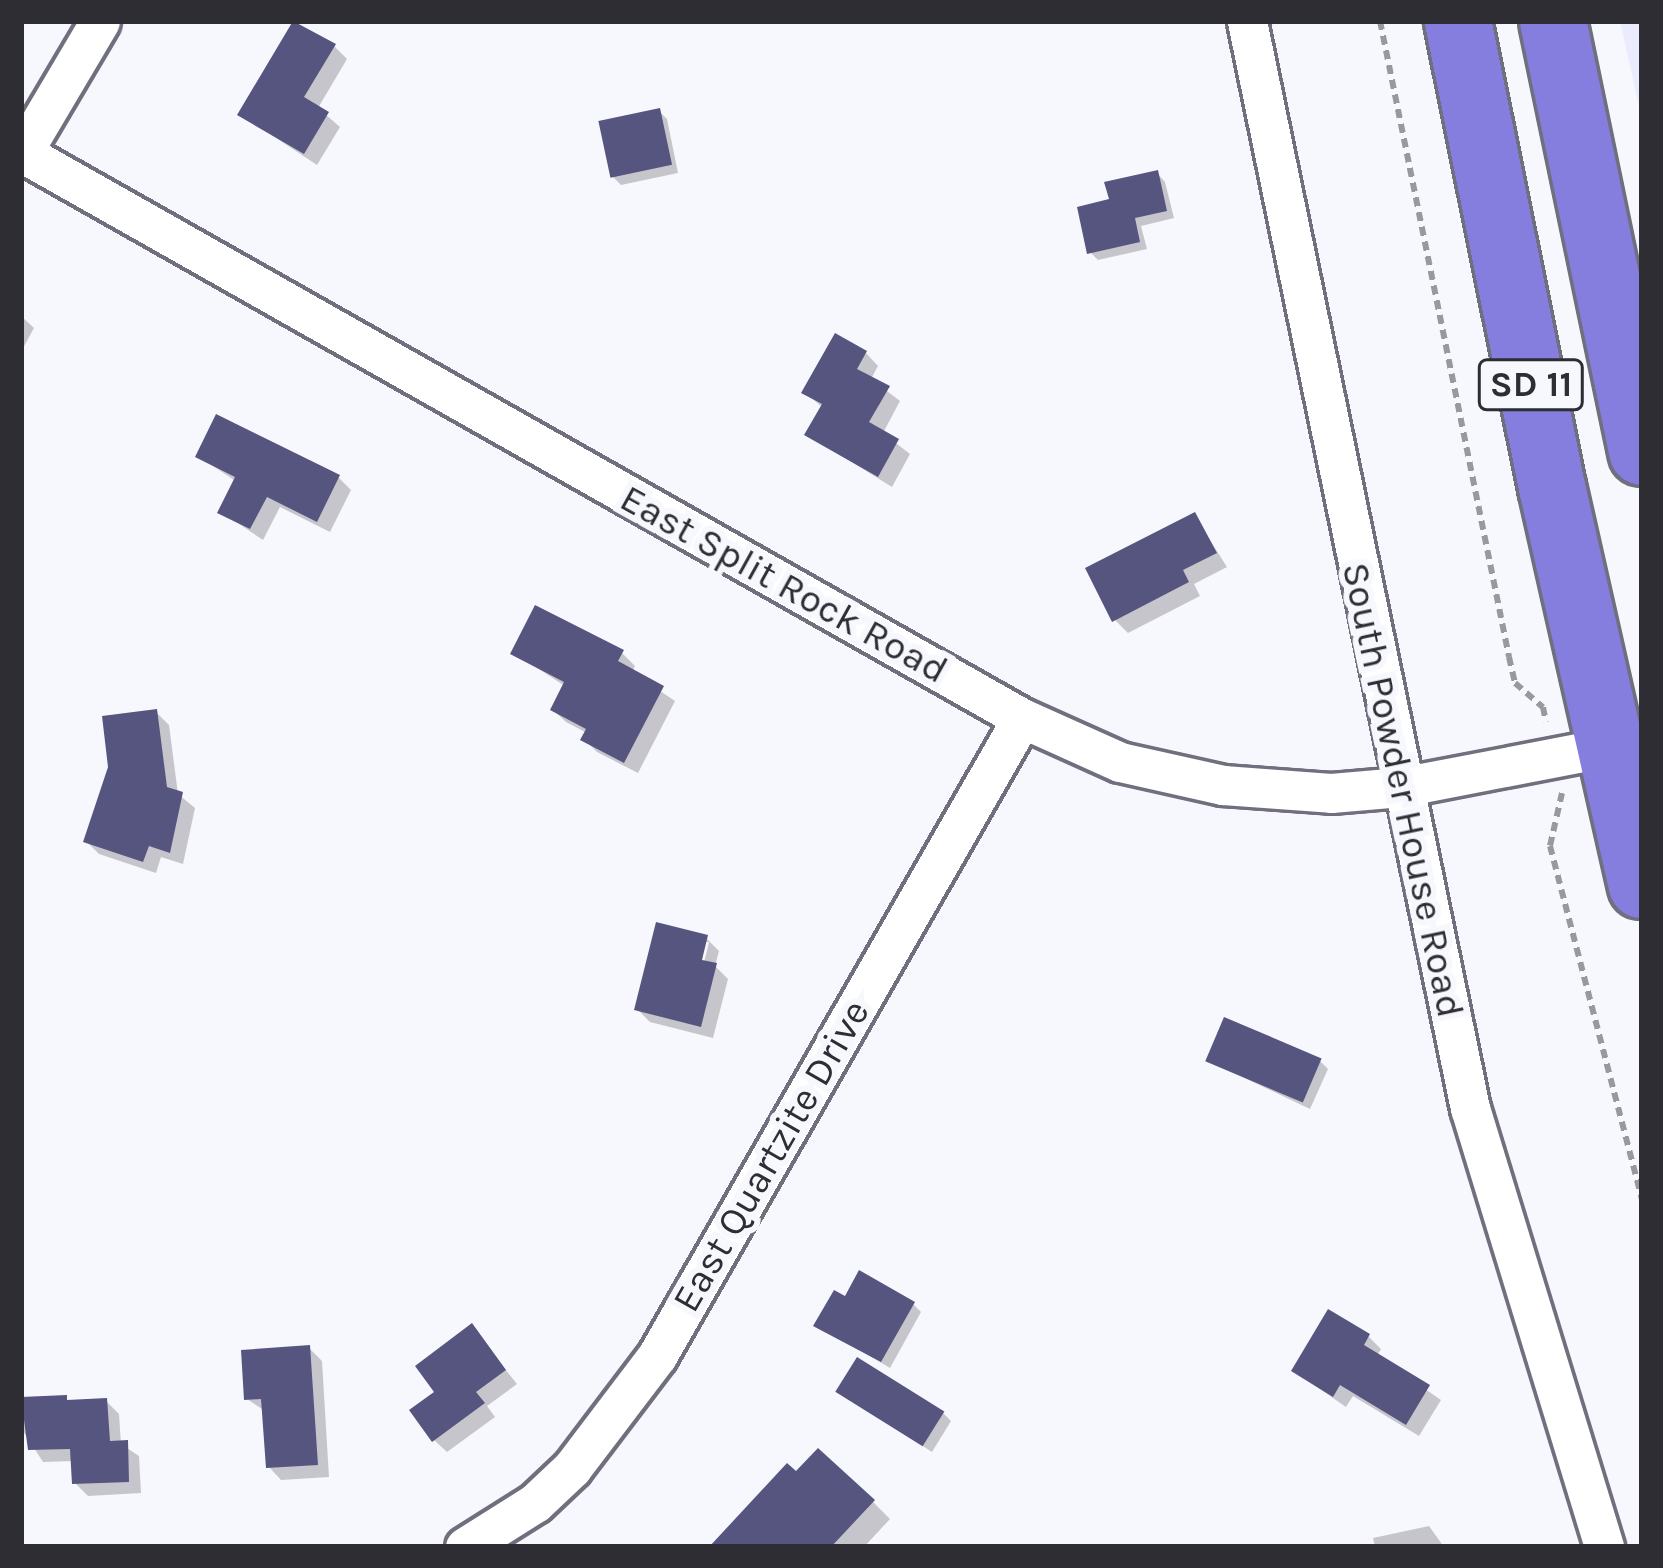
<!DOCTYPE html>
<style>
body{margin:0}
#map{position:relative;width:1663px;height:1568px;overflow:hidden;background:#f7f7fe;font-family:Karla,sans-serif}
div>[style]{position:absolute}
.built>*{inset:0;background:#ebebfe}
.shadow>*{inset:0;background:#0003}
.building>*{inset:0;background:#56557f;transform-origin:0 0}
.path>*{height:6px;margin-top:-3px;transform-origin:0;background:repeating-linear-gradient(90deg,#98989f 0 9px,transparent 0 15px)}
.roads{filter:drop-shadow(3px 0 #6f6f7e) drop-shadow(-3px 0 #6f6f7e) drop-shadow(0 3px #6f6f7e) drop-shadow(0 -3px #6f6f7e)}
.street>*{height:39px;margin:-19.5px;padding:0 19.5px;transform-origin:19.5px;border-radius:19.5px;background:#fff}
.highway>*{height:66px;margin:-33px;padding:0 33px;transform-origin:33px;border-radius:33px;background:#867ede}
span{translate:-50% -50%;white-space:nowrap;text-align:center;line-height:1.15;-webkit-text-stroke:12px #f7f7fe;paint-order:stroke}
.shield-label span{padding:3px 9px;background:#f7f7fe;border:3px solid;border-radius:9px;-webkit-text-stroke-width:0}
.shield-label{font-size:36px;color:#2d2d33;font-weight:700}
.street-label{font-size:39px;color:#2d2d33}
.frame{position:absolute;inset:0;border:24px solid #2d2d33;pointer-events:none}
</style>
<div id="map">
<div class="built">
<div style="clip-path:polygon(1620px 21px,1642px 21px,1642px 120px)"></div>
</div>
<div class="shadow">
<div style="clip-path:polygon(334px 46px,347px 59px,318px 108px,340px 127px,317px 165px,241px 115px)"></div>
<div style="clip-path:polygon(659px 111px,667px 119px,678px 173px,621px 185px,613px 177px)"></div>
<div style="clip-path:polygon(1157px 173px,1165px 182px,1174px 218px,1141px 226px,1147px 249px,1098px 260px,1090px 252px,1112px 202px)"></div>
<div style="clip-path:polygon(21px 316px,34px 328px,21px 352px)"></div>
<div style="clip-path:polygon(866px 353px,878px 366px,871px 379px,900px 401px,883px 433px,910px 454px,892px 487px,808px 435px,823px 408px,805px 392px)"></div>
<div style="clip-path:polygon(198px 456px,338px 477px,351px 490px,330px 532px,280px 507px,263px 540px,221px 512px,237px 482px)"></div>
<div style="clip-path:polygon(1194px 515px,1227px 567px,1194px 584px,1200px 596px,1128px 633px,1115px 620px)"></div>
<div style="clip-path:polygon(537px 609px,622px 653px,635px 666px,632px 672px,675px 701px,638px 773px,597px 752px,584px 739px,587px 733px,566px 722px,553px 710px,565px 686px,514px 653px)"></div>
<div style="clip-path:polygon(156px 712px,169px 725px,178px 794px,195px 808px,183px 864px,161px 857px,156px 873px,99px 854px,86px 841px)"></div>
<div style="clip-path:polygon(evenodd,706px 938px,719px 951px,715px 966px,728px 979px,713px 1038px,650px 1022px,637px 1009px,706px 938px,703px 942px,709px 942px,701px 975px,703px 942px)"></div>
<div style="clip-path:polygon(1209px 1061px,1320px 1061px,1328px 1069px,1310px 1109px)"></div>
<div style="clip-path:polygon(846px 1300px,913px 1304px,921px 1312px,890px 1368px,817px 1325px)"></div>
<div style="clip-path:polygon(471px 1327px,517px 1384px,487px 1406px,495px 1417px,447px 1452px,434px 1440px,438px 1392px)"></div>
<div style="clip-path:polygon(1368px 1336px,1381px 1349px,1377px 1356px,1441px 1400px,1419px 1436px,1353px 1396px,1346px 1407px,1294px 1371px)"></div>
<div style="clip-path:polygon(309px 1348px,322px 1361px,329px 1477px,281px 1480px,269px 1467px,265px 1411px,247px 1399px)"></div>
<div style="clip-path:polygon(839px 1392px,943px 1413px,951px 1421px,932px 1452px)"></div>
<div style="clip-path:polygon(21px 1401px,106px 1401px,119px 1414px,121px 1444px,139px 1456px,141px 1493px,88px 1496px,75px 1483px,74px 1461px,43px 1462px,21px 1428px)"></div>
<div style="clip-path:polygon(796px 1475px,873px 1502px,890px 1519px,864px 1547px,714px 1547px)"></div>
<div style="clip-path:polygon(1429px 1526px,1444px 1547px,1375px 1547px,1373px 1538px)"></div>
</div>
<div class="building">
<div style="clip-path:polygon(293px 21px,336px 44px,304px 97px,329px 112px,304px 154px,237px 115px)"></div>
<div style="left:660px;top:108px;width:58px;height:63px;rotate:78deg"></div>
<div style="clip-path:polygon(1158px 170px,1167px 211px,1135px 218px,1140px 242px,1087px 254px,1077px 207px,1109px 199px,1104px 182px)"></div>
<div style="clip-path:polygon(835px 333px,867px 351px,857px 369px,890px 386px,869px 422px,899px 439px,878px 477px,804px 435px,822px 404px,801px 393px)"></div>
<div style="clip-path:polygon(216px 414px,340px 475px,317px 522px,267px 497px,250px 529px,217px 513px,235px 477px,195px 457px)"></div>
<div style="clip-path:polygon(1195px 512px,1217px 553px,1183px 570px,1189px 582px,1112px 622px,1085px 568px)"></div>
<div style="clip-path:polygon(535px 605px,624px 650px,618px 661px,664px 686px,624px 763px,580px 740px,586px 729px,550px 710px,564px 682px,510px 654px)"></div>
<div style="clip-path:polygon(157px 709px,167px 787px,183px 792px,170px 853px,149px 846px,143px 862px,83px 842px,108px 767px,102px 716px)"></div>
<div style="clip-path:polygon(656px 922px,708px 935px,702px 960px,717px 963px,701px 1027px,634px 1010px)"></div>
<div style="left:1224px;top:1017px;width:106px;height:48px;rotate:23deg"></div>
<div style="clip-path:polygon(859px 1270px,915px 1302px,881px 1362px,813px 1326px,834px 1290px,845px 1296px)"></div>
<div style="clip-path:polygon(1328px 1309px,1370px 1334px,1364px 1345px,1430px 1385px,1406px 1425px,1340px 1385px,1333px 1397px,1291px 1371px)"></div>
<div style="clip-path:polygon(472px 1323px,506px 1370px,476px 1392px,485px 1403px,432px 1442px,409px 1410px,434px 1392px,415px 1366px)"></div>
<div style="clip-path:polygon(310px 1345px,318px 1465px,266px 1468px,261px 1399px,244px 1400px,241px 1350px)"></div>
<div style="left:857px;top:1357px;width:103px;height:41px;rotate:32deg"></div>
<div style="clip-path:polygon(67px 1395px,67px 1400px,107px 1398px,110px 1441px,128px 1440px,129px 1482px,72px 1484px,70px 1449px,28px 1450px,21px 1397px)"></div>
<div style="clip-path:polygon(818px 1448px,875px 1500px,831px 1547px,709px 1547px,787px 1463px,796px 1471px)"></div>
</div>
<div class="path">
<div style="left:1380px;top:21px;width:649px;rotate:78.53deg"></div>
<div style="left:1509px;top:657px;width:27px;rotate:77deg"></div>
<div style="left:1515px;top:683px;width:37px;rotate:41deg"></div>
<div style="left:1543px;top:707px;width:15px;rotate:79deg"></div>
<div style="left:1562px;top:793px;width:54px;rotate:102.8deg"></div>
<div style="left:1550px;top:846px;width:365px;rotate:75.4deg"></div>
</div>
<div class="roads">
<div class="street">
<div style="left:1247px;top:21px;width:1110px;rotate:78.41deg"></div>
<div style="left:1470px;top:1108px;width:459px;rotate:73deg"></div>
<div style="left:21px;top:152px;width:1150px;rotate:29.49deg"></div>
<div style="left:1022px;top:718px;width:107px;rotate:24.2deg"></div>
<div style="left:1120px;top:762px;width:106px;rotate:12.6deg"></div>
<div style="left:1223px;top:785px;width:108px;rotate:4.2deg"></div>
<div style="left:1331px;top:793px;width:70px;rotate:-4.9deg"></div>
<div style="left:1401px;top:787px;width:212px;rotate:-10.9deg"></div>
<div style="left:22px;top:153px;width:153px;rotate:-59.4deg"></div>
<div style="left:465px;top:1547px;width:83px;rotate:-32.2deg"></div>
<div style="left:535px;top:1503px;width:51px;rotate:-43.4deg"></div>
<div style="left:572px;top:1468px;width:141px;rotate:-52.8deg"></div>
<div style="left:657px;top:1356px;width:735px;rotate:-60.23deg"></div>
</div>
<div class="highway">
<div style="left:1458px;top:21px;width:475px;rotate:78.6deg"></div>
<div style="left:1552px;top:487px;width:408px;rotate:77.3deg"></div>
<div style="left:1553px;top:21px;width:440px;rotate:78.3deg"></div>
</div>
</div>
<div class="shield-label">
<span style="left:1531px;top:385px">SD 11</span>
</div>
<div class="street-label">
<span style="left:784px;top:584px;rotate:29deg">East Split Rock Road</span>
<span style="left:1403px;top:790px;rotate:78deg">South Powder House Road</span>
<span style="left:771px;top:1156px;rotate:-60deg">East Quartzite Drive</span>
</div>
<div class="frame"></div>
</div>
